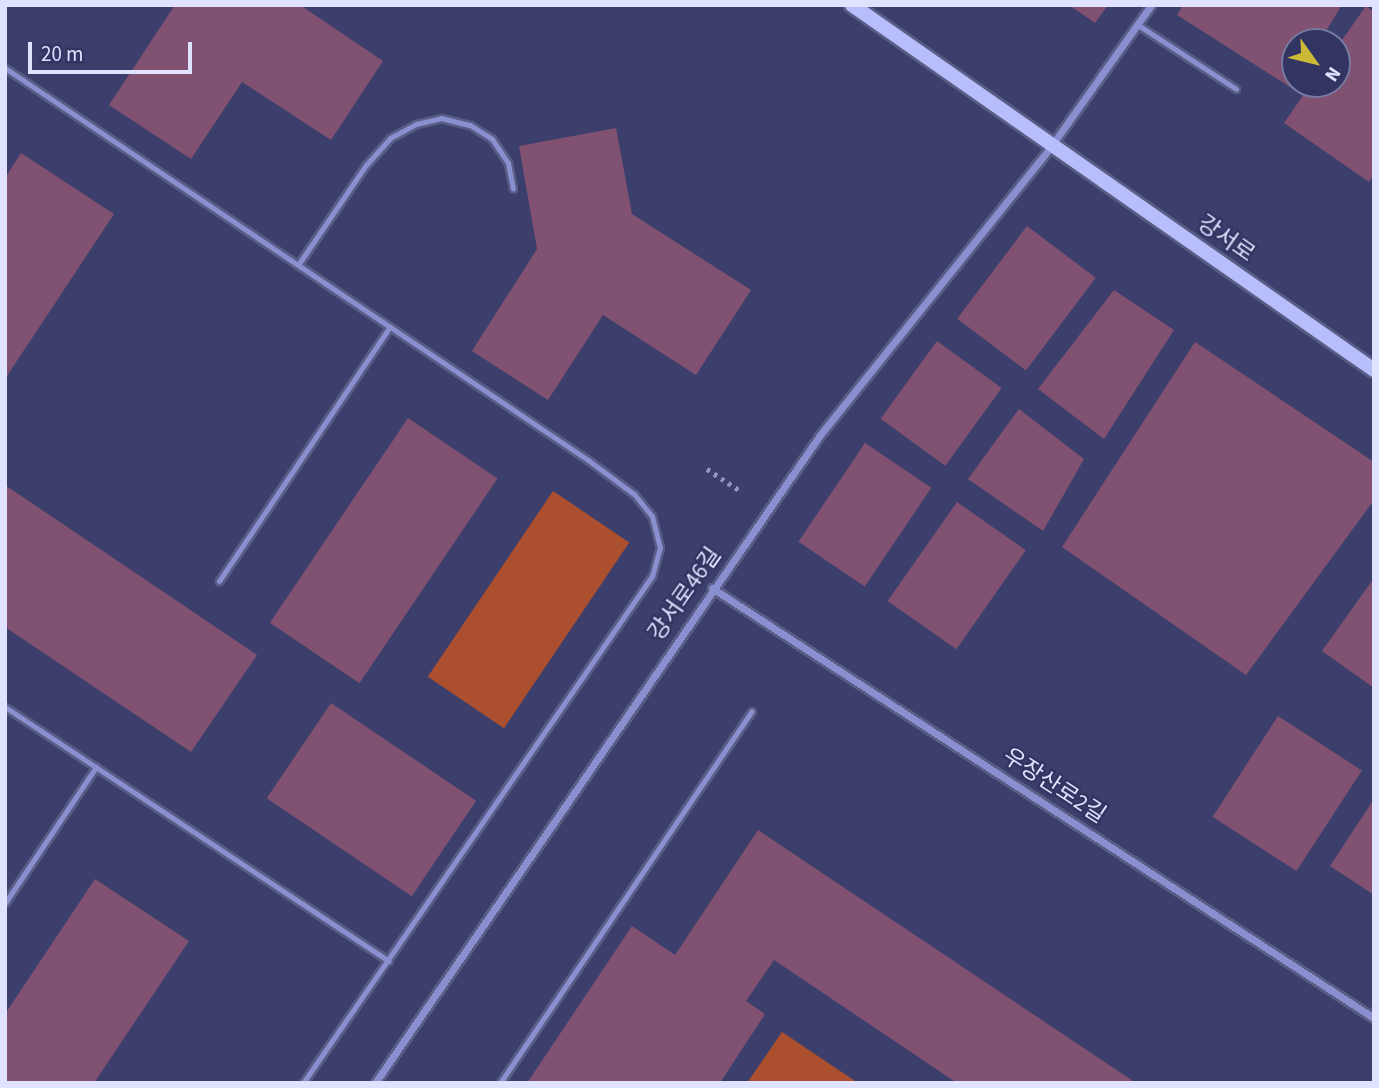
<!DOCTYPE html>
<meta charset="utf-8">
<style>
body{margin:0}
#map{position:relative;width:1379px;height:1088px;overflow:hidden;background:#3c3f6c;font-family:"Source Sans 3","Noto Sans KR",sans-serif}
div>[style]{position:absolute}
.green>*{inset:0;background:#ac4f2e;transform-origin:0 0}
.building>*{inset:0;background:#805171;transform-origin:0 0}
.path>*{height:4.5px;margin-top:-2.25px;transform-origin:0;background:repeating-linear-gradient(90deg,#9296ba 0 3.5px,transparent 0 8.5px)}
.roads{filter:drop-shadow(2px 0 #595d86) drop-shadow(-2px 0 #595d86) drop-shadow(0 2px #595d86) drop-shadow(0 -2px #595d86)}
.lane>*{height:5px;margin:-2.5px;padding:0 2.5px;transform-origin:2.5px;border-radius:2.5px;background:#8a8fcf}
.street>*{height:7px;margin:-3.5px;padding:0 3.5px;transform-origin:3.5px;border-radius:3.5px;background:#8a8fcf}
.secondary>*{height:14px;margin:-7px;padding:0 7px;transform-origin:7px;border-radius:7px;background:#b8befb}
span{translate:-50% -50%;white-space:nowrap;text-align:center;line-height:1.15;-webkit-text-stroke:5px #323461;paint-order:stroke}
.street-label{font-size:23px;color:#dfe3ff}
.frame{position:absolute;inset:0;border:7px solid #dfe3ff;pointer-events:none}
.north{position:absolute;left:1281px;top:28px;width:70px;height:70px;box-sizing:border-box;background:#323461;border:2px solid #777aa0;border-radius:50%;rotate:124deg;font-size:19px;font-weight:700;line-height:28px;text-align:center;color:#dfe3ff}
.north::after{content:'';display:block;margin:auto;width:24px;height:32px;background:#cdb938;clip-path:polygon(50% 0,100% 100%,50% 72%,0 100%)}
.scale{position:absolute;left:28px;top:42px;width:164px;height:32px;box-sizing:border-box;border:4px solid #dfe3ff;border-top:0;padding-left:9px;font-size:21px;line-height:24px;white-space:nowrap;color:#dfe3ff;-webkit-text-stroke:5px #323461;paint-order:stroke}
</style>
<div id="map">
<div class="green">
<div style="left:553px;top:491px;width:92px;height:224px;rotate:34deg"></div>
<div style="clip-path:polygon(782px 1032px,858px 1083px,747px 1083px)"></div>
</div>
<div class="building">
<div style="clip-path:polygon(175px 5px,300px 5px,383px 61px,331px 140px,242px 82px,191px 159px,109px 105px)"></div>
<div style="clip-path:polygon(1069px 5px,1108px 5px,1095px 23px)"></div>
<div style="clip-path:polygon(1183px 5px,1342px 5px,1319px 42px,1295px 42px,1295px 79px,1290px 87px,1177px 15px)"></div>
<div style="clip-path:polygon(1366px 6px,1374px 12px,1374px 175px,1369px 182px,1284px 123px,1311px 84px,1337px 84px,1337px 47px)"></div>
<div style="clip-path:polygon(616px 128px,632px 214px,751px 290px,696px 375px,603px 315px,548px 400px,472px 351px,537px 249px,519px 146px)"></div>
<div style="clip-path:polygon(21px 153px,114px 214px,5px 379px,5px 178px)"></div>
<div style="left:1027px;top:226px;width:86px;height:116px;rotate:37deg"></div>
<div style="clip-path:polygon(1114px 290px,1174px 330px,1104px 439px,1038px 389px)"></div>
<div style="left:937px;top:341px;width:80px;height:96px;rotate:36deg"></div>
<div style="clip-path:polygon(1195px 342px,1374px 462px,1374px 500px,1246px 675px,1062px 547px)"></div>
<div style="clip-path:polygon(1019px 409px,1084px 459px,1043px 531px,968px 479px)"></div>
<div style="left:408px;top:418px;width:108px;height:247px;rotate:34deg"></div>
<div style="left:865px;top:443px;width:80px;height:119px;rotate:34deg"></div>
<div style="clip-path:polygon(5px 485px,257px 655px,191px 752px,5px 627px)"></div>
<div style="left:957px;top:502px;width:84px;height:121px;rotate:35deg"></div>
<div style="clip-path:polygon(1374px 578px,1374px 688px,1322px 651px)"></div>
<div style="left:331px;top:703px;width:175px;height:115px;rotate:34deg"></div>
<div style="left:1278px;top:716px;width:100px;height:120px;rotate:33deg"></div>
<div style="clip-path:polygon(1374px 799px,1374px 895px,1330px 866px)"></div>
<div style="clip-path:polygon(758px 830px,1136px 1083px,957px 1083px,774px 960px,746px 1001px,765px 1014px,720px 1083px,527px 1083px,632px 926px,675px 955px)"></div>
<div style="clip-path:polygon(95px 879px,189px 941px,94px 1083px,5px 1083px,5px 1014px)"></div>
</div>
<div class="path">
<div style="left:707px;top:469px;width:42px;rotate:33.3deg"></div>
</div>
<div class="roads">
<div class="lane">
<div style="left:1138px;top:25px;width:117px;rotate:33.1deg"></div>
<div style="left:5px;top:68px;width:703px;rotate:33.92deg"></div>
<div style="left:588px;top:460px;width:57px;rotate:36.5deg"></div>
<div style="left:634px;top:494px;width:28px;rotate:51deg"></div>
<div style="left:652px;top:516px;width:32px;rotate:76deg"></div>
<div style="left:660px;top:547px;width:30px;rotate:105deg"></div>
<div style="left:652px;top:576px;width:616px;rotate:124.54deg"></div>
<div style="left:298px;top:265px;width:121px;rotate:-55.8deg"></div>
<div style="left:366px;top:165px;width:36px;rotate:-48deg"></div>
<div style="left:390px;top:138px;width:30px;rotate:-28deg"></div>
<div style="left:416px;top:124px;width:26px;rotate:-13deg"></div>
<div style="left:441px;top:118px;width:30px;rotate:14deg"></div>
<div style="left:470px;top:125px;width:26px;rotate:32deg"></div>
<div style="left:492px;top:139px;width:29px;rotate:56deg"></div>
<div style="left:508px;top:163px;width:26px;rotate:79deg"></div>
<div style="left:219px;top:581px;width:306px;rotate:-56.1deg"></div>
<div style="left:5px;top:707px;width:460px;rotate:33.5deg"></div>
<div style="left:5px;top:903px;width:164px;rotate:-56.2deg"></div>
<div style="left:500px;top:1083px;width:449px;rotate:-55.9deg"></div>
</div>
<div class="street">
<div style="left:712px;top:588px;width:789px;rotate:33.01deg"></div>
<div style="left:375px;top:1083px;width:786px;rotate:-55.52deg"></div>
<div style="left:820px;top:435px;width:371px;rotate:-51.3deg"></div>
<div style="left:1052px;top:145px;width:171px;rotate:-54.7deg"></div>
</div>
<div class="secondary">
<div style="left:852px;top:5px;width:637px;rotate:34.96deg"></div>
</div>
</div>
<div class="street-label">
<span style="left:1226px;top:239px;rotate:35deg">강서로</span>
<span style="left:685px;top:594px;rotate:-55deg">강서로46길</span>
<span style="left:1054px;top:786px;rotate:33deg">우장산로2길</span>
</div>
<div class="frame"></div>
<div class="north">N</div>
<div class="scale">20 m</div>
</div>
